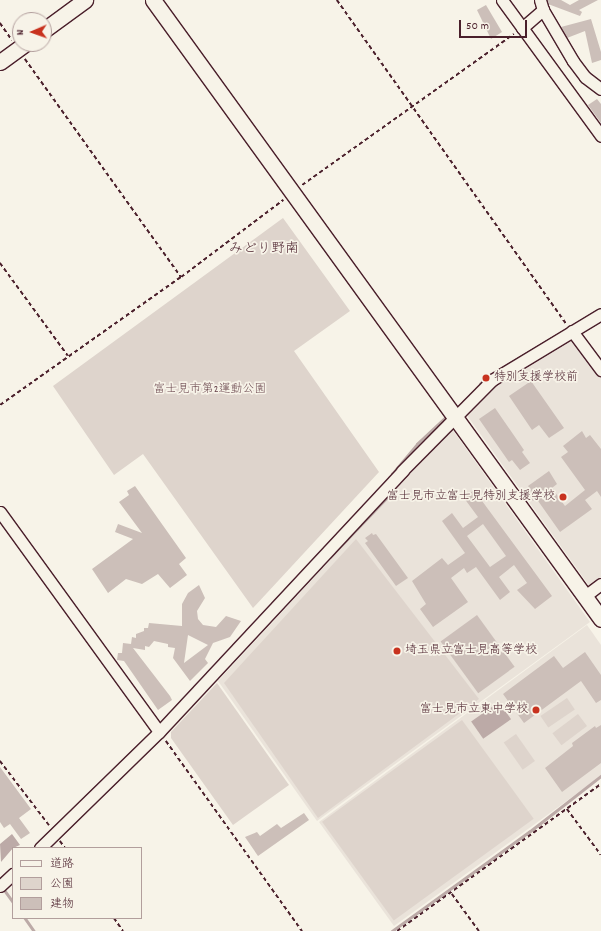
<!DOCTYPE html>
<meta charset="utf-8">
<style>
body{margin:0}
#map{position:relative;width:601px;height:931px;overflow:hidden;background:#f7f3e8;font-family:Dekko,"Klee One",sans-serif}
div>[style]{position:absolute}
.built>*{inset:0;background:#eae3da}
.green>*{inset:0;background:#ded4cc;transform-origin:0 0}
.water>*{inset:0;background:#bcaaa7;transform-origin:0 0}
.stream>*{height:2.5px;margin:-1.25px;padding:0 1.25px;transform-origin:1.25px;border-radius:1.25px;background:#bcaaa7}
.building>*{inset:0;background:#ccbfb9;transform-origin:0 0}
.path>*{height:1.5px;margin-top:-0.75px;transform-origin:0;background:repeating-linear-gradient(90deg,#4a1f2b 0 4px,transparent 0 7px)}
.roads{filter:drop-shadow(1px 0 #4a1f2b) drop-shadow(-1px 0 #4a1f2b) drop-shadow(0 1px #4a1f2b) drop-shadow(0 -1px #4a1f2b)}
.street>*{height:11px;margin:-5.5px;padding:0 5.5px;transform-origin:5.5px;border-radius:5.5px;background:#f7f3e8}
.secondary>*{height:15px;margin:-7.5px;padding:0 7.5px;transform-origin:7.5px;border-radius:7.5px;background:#f7f3e8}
.dots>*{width:11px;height:11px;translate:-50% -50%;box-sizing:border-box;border:2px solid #f7f3e8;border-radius:50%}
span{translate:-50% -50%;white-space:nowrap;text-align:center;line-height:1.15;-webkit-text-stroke:3.5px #f7f3e8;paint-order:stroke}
.poi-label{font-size:12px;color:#4a1f2b}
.left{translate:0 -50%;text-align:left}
.right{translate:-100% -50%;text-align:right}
.park-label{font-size:12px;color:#6f4c53}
.quarter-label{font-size:14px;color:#4a1f2b}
.legend{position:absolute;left:12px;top:847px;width:130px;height:72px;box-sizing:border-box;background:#f7f3e8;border:1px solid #b29e9c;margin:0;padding:5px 7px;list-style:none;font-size:12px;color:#4a1f2b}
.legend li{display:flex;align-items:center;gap:8px;height:20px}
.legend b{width:20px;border:1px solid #b29e9c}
.north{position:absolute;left:12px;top:12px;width:40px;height:40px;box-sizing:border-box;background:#f7f3e8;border:1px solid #b29e9c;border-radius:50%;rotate:268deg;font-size:11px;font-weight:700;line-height:16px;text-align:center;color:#4a1f2b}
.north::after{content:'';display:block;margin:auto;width:14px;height:18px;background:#c8321e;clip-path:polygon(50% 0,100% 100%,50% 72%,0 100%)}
.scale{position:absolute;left:459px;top:20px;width:68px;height:18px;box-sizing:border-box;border:2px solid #4a1f2b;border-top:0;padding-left:5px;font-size:12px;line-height:14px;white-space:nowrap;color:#4a1f2b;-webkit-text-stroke:3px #f7f3e8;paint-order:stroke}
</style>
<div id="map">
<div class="built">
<div style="clip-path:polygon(572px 336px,601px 375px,601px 579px,590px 587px,466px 414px,506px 376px)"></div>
<div style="clip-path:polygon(452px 429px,590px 622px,317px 821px,218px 681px)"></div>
<div style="clip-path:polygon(587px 625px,601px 645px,601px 776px,394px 926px,319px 822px)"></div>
</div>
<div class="green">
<div style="clip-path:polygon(283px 218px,350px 311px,294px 351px,379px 472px,253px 608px,143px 454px,114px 475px,53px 386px)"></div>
<div style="clip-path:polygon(356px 539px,479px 699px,318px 818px,224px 683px)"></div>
<div style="clip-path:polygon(217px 683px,289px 785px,233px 825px,171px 738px,171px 732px)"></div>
<div style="left:567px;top:698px;width:14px;height:32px;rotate:56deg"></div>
<div style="left:578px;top:714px;width:15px;height:32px;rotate:53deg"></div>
<div style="left:462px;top:720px;width:122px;height:173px;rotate:54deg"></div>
<div style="left:516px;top:734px;width:33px;height:15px;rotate:55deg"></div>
</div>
<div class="water">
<div style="left:499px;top:702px;width:21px;height:34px;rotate:55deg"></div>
<div style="clip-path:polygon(12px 834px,20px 845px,13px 848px,1px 862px,0 844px)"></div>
</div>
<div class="stream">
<div style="left:480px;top:384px;width:11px;rotate:-45deg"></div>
<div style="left:488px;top:376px;width:78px;rotate:-30.8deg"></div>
<div style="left:393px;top:477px;width:3px;rotate:-108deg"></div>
<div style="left:392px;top:474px;width:39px;rotate:-50deg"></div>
<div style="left:417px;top:444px;width:42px;rotate:-43.1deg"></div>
<div style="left:330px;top:557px;width:93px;rotate:-46.3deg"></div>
<div style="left:394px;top:490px;width:6px;rotate:-90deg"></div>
<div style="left:3px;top:888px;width:17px;rotate:54deg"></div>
<div style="left:25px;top:918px;width:16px;rotate:55deg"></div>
<div style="left:392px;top:931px;width:169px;rotate:-35.9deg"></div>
<div style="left:529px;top:832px;width:91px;rotate:-37.9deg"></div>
</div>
<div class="building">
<div style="clip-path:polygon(547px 0,561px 0,570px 5px,579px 0,598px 0,579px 10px,582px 12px,580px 16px,548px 4px)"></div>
<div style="clip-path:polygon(486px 5px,502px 32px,491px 39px,477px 10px)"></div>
<div style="clip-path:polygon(591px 19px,601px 52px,601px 60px,592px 63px,585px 31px,567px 38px,561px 27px)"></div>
<div style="clip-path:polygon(597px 99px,601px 104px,601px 123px,588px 105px)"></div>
<div style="clip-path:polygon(531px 381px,564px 428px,549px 438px,539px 425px,532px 430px,509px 396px)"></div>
<div style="clip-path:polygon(495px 408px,524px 450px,522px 452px,530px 463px,520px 470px,512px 460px,509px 462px,479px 419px)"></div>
<div style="clip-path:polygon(582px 431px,586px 438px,590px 435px,601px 449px,601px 497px,597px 491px,585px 500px,592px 509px,560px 532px,536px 498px,533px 501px,527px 493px,531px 490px,528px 486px,549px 471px,557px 484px,552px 488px,565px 506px,585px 490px,561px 457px,568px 452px,563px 446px)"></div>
<div style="clip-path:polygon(135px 486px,186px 558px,179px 564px,187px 575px,170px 588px,158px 574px,142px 584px,126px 579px,108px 593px,92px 569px,133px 539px,115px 532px,118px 524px,142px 533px,119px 502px,129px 495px,127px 491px)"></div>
<div style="clip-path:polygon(evenodd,474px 490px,552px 596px,535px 609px,517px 590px,527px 583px,514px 565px,499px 577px,510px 592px,500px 600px,476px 567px,467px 573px,464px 568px,451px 578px,468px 602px,433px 627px,420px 609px,426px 604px,412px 581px,442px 558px,448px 565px,465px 553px,442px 521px,452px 513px,463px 528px,478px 517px,464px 498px,474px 490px,483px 524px,506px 556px,490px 567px,467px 536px,483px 524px)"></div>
<div style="clip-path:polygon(372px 533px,373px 535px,376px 534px,408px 578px,396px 586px,365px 543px,368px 541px,365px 538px)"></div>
<div style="clip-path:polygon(evenodd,199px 585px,205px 598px,197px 611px,198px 619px,203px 625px,216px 627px,226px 616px,241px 621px,230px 637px,213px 643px,205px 659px,208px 663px,190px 681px,173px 658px,175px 648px,168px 647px,168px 644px,154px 641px,149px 647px,145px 646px,145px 650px,133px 648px,170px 696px,172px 700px,158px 710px,124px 661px,117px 660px,118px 653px,122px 653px,123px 643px,131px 644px,132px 637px,136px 638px,136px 634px,144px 631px,144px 628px,148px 628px,149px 623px,182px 626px,182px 604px,188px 593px,199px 585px,188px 635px,208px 645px,184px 663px,188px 635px)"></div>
<div style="left:477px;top:615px;width:64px;height:45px;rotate:54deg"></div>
<div style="clip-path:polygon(585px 652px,601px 675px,601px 700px,596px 703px,581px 681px,524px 723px,503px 694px,554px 656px,563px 668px)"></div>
<div style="clip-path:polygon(601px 725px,601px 763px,562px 792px,545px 768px,573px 746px,572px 743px,595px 726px,596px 728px)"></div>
<div style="clip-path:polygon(0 767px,31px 809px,19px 818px,30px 833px,21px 839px,10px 824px,4px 828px,0 822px)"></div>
<div style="clip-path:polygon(304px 813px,309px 820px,258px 856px,245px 837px,257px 832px,260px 836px,277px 824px,281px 828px)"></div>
</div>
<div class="path">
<div style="left:337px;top:0;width:396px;rotate:54.7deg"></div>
<div style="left:0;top:23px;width:21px;rotate:55deg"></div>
<div style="left:25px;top:59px;width:268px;rotate:54.4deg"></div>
<div style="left:302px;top:185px;width:260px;rotate:-35.5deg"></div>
<div style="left:0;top:263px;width:115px;rotate:53.8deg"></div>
<div style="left:0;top:405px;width:222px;rotate:-35.3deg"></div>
<div style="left:181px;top:277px;width:128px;rotate:-37deg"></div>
<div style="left:166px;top:741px;width:234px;rotate:54.4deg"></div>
<div style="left:0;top:761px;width:81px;rotate:52.6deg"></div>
<div style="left:567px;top:809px;width:57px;rotate:53.5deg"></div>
<div style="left:60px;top:841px;width:9px;rotate:54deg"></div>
<div style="left:452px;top:894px;width:46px;rotate:53.9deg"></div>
<div style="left:114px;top:918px;width:16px;rotate:55deg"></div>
<div style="left:397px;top:931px;width:251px;rotate:-35.8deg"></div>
</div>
<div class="roads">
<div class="street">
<div style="left:502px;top:0;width:168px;rotate:53.9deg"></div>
<div style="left:540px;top:0;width:10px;rotate:73deg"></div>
<div style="left:543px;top:10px;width:59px;rotate:59.5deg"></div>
<div style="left:573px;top:61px;width:20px;rotate:53deg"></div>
<div style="left:585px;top:77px;width:20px;rotate:37deg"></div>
<div style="left:522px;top:28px;width:28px;rotate:-41deg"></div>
<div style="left:572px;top:331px;width:49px;rotate:53.4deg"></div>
<div style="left:0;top:512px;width:271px;rotate:54.1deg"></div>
<div style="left:585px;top:596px;width:20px;rotate:-37deg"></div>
<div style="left:40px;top:848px;width:166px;rotate:-44.3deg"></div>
<div style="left:159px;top:732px;width:357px;rotate:-47deg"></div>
<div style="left:402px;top:471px;width:128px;rotate:-45.3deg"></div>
<div style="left:492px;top:380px;width:127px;rotate:-31.2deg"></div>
<div style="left:0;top:886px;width:18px;rotate:-43deg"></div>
</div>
<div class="secondary">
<div style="left:153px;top:0;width:764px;rotate:54.1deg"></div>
<div style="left:44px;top:30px;width:51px;rotate:-36.2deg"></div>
<div style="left:0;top:62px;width:31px;rotate:-36deg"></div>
</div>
</div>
<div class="dots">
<div style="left:486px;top:378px;background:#c8321e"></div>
<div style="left:563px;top:497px;background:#c8321e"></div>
<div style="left:397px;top:651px;background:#c8321e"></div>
<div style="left:536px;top:710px;background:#c8321e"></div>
</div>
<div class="poi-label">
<span class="left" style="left:494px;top:378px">特別支援学校前</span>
<span class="right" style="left:555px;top:497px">富士見市立富士見特別支援学校</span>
<span class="left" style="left:405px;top:651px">埼玉県立富士見高等学校</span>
<span class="right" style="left:528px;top:710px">富士見市立東中学校</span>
</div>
<div class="park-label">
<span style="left:210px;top:390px">富士見市第2運動公園</span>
</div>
<div class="quarter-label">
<span style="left:264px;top:249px">みどり野南</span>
</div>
<ul class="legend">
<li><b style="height:5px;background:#f7f3e8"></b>道路</li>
<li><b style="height:11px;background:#ded4cc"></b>公園</li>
<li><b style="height:11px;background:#ccbfb9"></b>建物</li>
</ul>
<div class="north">N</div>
<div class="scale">50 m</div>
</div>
